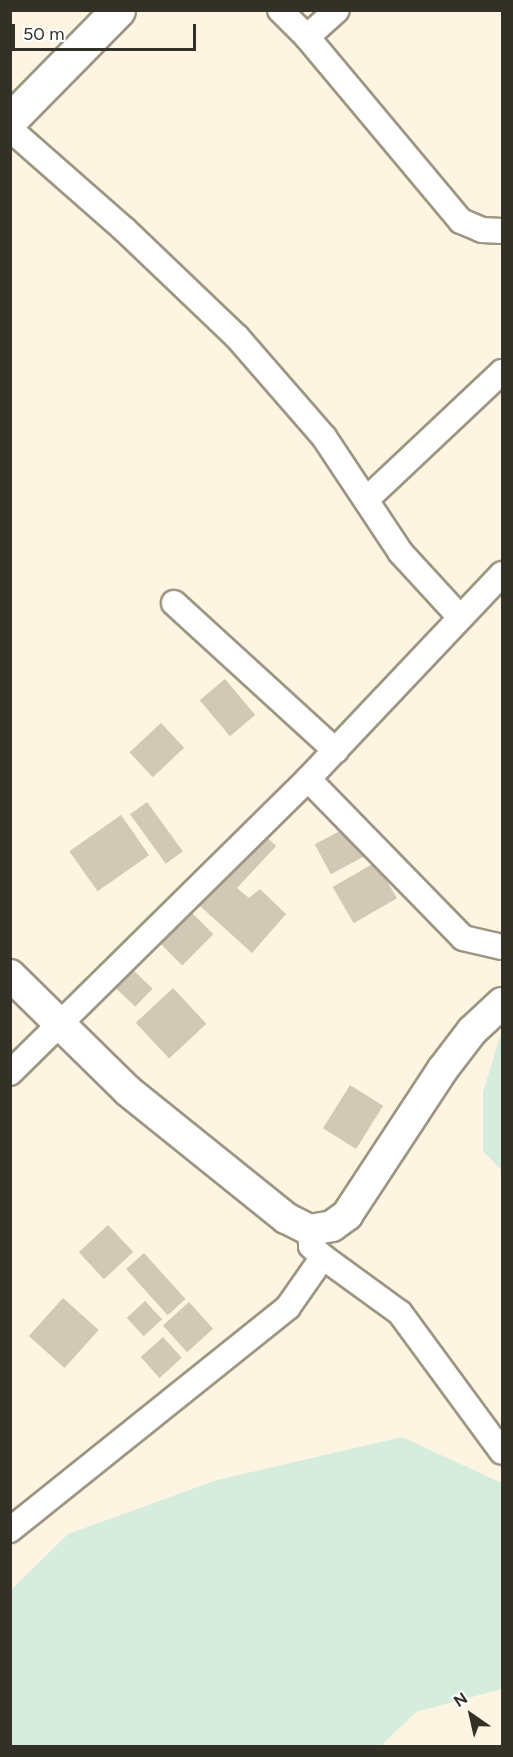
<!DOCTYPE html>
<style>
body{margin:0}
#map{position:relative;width:513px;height:1757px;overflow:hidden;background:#fdf5e1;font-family:Figtree,sans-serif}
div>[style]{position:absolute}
.green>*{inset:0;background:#d6eddd}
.building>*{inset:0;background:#d1c9b6;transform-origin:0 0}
.roads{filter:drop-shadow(2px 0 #9d9683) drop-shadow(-2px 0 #9d9683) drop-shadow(0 2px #9d9683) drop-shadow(0 -2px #9d9683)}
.minor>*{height:24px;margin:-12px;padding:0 12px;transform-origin:12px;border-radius:12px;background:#fff}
.tertiary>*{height:30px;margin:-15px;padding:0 15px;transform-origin:15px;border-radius:15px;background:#fff}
.secondary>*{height:33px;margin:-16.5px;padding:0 16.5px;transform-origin:16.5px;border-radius:16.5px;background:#fff}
span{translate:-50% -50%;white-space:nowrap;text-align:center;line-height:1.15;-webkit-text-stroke:4.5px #fff;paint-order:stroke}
.frame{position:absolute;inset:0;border:12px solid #333028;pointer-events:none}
.north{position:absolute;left:441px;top:1685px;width:60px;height:60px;-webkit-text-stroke:4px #fff;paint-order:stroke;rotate:326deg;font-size:16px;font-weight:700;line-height:24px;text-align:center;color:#333028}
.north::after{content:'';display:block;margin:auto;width:21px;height:27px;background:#333028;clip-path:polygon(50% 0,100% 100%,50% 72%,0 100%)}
.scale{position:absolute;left:12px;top:24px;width:184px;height:27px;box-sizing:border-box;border:3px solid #333028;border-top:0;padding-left:8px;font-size:18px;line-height:21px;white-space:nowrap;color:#333028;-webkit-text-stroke:4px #fff;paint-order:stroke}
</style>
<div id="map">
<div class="green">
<div style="clip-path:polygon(502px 1030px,502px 1171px,483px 1151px,483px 1092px)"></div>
<div style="clip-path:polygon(402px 1437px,502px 1483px,502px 1689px,416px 1712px,381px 1746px,11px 1746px,11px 1590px,68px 1534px,217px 1480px)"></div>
</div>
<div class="building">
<div style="left:225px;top:679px;width:47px;height:33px;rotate:50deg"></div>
<div style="left:161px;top:723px;width:34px;height:43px;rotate:47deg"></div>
<div style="left:147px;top:802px;width:61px;height:21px;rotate:54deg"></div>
<div style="left:121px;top:815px;width:49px;height:63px;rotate:55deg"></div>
<div style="left:351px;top:825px;width:34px;height:41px;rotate:62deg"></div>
<div style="clip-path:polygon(259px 830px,276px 846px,237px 888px,249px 898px,260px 889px,286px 914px,252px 953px,191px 898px)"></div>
<div style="left:376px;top:862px;width:42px;height:50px;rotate:60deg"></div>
<div style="left:190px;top:911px;width:33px;height:44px;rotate:45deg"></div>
<div style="left:131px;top:968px;width:30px;height:25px;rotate:44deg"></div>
<div style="left:173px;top:988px;width:49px;height:51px;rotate:47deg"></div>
<div style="left:350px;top:1085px;width:39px;height:51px;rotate:32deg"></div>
<div style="left:108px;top:1225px;width:37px;height:40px;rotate:47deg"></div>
<div style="left:144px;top:1253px;width:62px;height:24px;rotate:48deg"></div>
<div style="left:63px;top:1298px;width:48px;height:51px;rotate:42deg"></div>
<div style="left:145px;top:1301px;width:25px;height:25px;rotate:47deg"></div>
<div style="left:189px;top:1302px;width:36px;height:35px;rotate:48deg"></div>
<div style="left:163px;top:1337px;width:28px;height:30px;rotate:48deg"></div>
</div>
<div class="roads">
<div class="minor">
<div style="left:280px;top:10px;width:38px;rotate:45deg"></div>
<div style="left:307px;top:37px;width:240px;rotate:50.1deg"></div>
<div style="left:461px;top:221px;width:23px;rotate:23deg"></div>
<div style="left:482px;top:230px;width:20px;rotate:3deg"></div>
<div style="left:307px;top:37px;width:40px;rotate:-42deg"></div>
<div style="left:10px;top:129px;width:153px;rotate:41.3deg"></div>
<div style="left:125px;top:230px;width:155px;rotate:43.7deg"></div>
<div style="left:237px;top:337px;width:133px;rotate:49deg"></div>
<div style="left:324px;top:437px;width:139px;rotate:56.4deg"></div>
<div style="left:401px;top:553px;width:86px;rotate:47.4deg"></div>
<div style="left:367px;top:499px;width:185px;rotate:-43.3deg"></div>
<div style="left:174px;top:603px;width:219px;rotate:42.4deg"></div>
<div style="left:308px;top:779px;width:222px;rotate:45.7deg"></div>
<div style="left:463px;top:938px;width:40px;rotate:13deg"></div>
<div style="left:10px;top:1073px;width:419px;rotate:-44.6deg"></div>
<div style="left:308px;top:779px;width:282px;rotate:-46.6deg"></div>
<div style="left:310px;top:1230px;width:16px;rotate:86deg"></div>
<div style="left:311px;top:1246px;width:16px;rotate:43deg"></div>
<div style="left:323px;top:1257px;width:95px;rotate:36deg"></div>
<div style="left:400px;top:1313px;width:172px;rotate:53.7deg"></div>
<div style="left:10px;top:1530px;width:356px;rotate:-38.7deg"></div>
<div style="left:288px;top:1307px;width:61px;rotate:-55deg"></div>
</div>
<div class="tertiary">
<div style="left:10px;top:975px;width:165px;rotate:44.5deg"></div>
<div style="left:128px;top:1091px;width:203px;rotate:38.8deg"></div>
<div style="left:286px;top:1218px;width:27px;rotate:27deg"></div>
<div style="left:310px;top:1230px;width:22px;rotate:-10deg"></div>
<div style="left:332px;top:1226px;width:19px;rotate:-36deg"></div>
<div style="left:347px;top:1215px;width:175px;rotate:-56.7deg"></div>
<div style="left:443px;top:1069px;width:48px;rotate:-52.7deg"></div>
<div style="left:472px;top:1031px;width:41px;rotate:-43deg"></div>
</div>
<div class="secondary">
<div style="left:10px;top:120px;width:154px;rotate:-45.5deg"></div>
</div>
</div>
<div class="frame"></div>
<div class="north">N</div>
<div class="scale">50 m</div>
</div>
